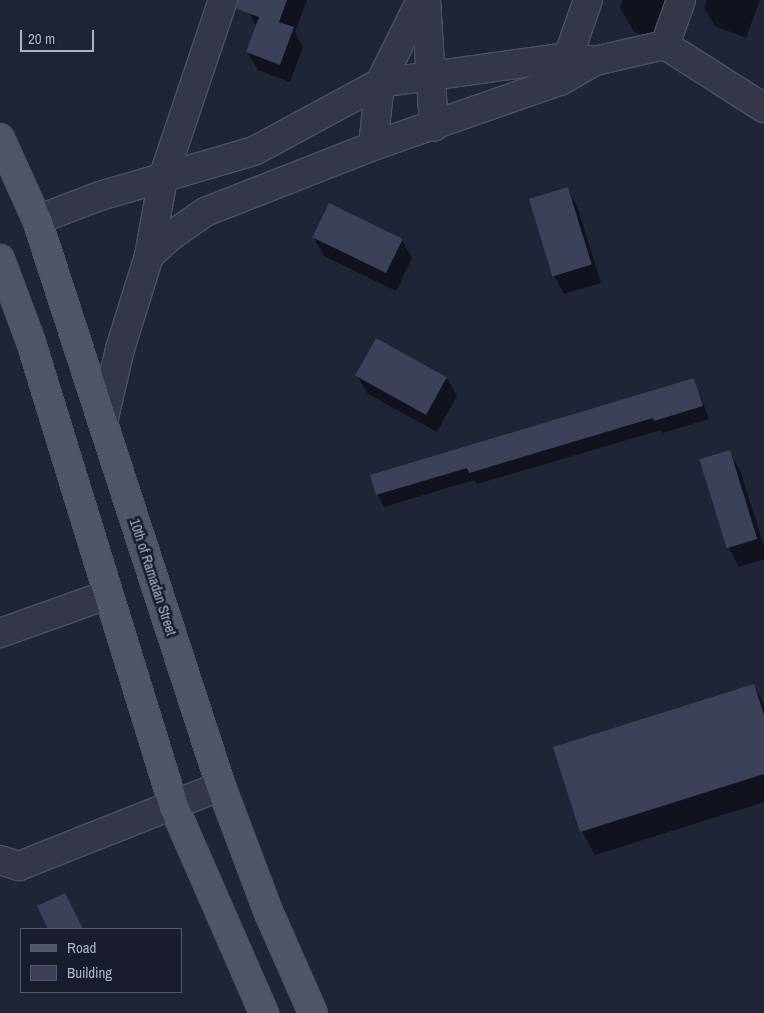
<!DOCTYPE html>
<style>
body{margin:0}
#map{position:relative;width:764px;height:1013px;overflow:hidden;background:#1f2437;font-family:"Archivo Narrow",sans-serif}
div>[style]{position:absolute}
.shadow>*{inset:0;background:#0007}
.building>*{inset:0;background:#3b4158;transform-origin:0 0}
.roads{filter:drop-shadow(1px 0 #4d5163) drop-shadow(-1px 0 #4d5163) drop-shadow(0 1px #4d5163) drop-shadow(0 -1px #4d5163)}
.minor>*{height:28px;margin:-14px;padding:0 14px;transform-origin:14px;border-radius:14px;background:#333748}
.primary>*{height:28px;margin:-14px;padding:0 14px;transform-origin:14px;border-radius:14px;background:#505568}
span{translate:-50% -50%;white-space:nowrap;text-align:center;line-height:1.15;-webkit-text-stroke:5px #181c2c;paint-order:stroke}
.street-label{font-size:14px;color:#adb1c5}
.legend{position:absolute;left:20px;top:928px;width:162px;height:65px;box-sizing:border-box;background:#181c2c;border:1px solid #545869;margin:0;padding:6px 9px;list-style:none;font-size:15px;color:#adb1c5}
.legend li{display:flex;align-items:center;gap:10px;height:25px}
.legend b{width:25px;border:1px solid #545869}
.scale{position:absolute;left:20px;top:30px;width:74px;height:22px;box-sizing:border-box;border:2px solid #adb1c5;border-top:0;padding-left:6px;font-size:15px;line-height:18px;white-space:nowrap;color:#adb1c5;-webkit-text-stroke:4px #181c2c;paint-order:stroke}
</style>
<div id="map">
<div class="shadow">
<div style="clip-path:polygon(253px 0,307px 0,295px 32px,303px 47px,290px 82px,258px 70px,247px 52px,257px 27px,249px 13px)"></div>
<div style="clip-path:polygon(623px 0,677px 0,663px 42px,634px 32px,620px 8px)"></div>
<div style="clip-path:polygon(707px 0,760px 0,746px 38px,715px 26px,704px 8px)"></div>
<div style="clip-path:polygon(567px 188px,577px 206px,601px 283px,564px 294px,554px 276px,530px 199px)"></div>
<div style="clip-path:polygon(314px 238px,402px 240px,412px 258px,396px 291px,324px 256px)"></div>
<div style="clip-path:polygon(377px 340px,447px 378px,457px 396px,437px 432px,368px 394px,357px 376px)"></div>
<div style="clip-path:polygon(694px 379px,709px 419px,663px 433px,661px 430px,477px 484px,474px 480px,384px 507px,377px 494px)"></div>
<div style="clip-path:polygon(729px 452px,740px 470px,764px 546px,764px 559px,739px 567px,729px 548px)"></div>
<div style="clip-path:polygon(754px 686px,764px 704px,764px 802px,595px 855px,582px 831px)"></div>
</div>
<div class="building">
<div style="clip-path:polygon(238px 0,287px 0,279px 22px,294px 27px,280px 65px,246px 52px,259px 17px,237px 9px)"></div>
<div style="left:568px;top:187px;width:81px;height:41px;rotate:73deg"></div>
<div style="left:329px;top:203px;width:82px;height:38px;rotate:26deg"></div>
<div style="left:376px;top:338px;width:81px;height:43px;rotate:29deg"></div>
<div style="clip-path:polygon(694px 378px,703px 406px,654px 421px,653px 418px,469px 473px,467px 468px,376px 495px,370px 475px)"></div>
<div style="left:730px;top:450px;width:93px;height:32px;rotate:73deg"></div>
<div style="clip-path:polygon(754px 684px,764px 715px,764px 774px,580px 832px,553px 747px)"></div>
<div style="clip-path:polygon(65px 893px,83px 929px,48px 929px,37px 906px)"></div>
</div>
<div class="roads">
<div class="minor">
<div style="left:426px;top:0;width:127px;rotate:86.4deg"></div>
<div style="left:665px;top:45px;width:48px;rotate:-70.4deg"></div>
<div style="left:562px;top:74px;width:78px;rotate:-70.6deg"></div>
<div style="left:373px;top:146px;width:63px;rotate:-83.7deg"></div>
<div style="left:380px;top:83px;width:93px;rotate:-63.7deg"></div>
<div style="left:37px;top:220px;width:67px;rotate:-20.9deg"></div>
<div style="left:100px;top:196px;width:160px;rotate:-16.3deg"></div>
<div style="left:254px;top:151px;width:143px;rotate:-28.4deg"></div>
<div style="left:380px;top:83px;width:190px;rotate:-7.9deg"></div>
<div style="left:568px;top:57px;width:27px;rotate:8deg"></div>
<div style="left:149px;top:256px;width:26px;rotate:-43deg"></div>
<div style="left:168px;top:238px;width:45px;rotate:-35.1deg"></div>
<div style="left:205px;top:212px;width:180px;rotate:-21.4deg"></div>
<div style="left:373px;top:146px;width:198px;rotate:-19.2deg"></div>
<div style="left:560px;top:81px;width:40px;rotate:-29.7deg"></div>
<div style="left:595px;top:61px;width:72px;rotate:-12.9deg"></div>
<div style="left:665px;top:45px;width:117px;rotate:32.5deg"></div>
<div style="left:103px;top:422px;width:75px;rotate:-76.9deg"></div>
<div style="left:120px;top:349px;width:97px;rotate:-72.7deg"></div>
<div style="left:149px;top:256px;width:79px;rotate:-79.8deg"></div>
<div style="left:163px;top:178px;width:188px;rotate:-71.4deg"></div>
<div style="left:0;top:633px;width:114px;rotate:-19.6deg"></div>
<div style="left:0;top:860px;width:20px;rotate:18deg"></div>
<div style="left:19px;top:866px;width:217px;rotate:-21.6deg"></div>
</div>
<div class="primary">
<div style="left:0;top:138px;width:90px;rotate:65.7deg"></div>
<div style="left:37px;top:220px;width:595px;rotate:71.99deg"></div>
<div style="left:221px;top:786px;width:134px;rotate:69.4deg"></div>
<div style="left:268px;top:911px;width:111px;rotate:66.2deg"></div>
<div style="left:0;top:259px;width:89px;rotate:69.5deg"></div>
<div style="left:31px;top:342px;width:486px;rotate:72.9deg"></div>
<div style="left:174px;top:807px;width:225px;rotate:66.4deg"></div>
</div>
</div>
<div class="street-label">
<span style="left:153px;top:577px;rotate:72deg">10th of Ramadan Street</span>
</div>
<ul class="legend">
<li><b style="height:6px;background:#505568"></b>Road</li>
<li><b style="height:14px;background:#3b4158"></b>Building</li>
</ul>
<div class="scale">20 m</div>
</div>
